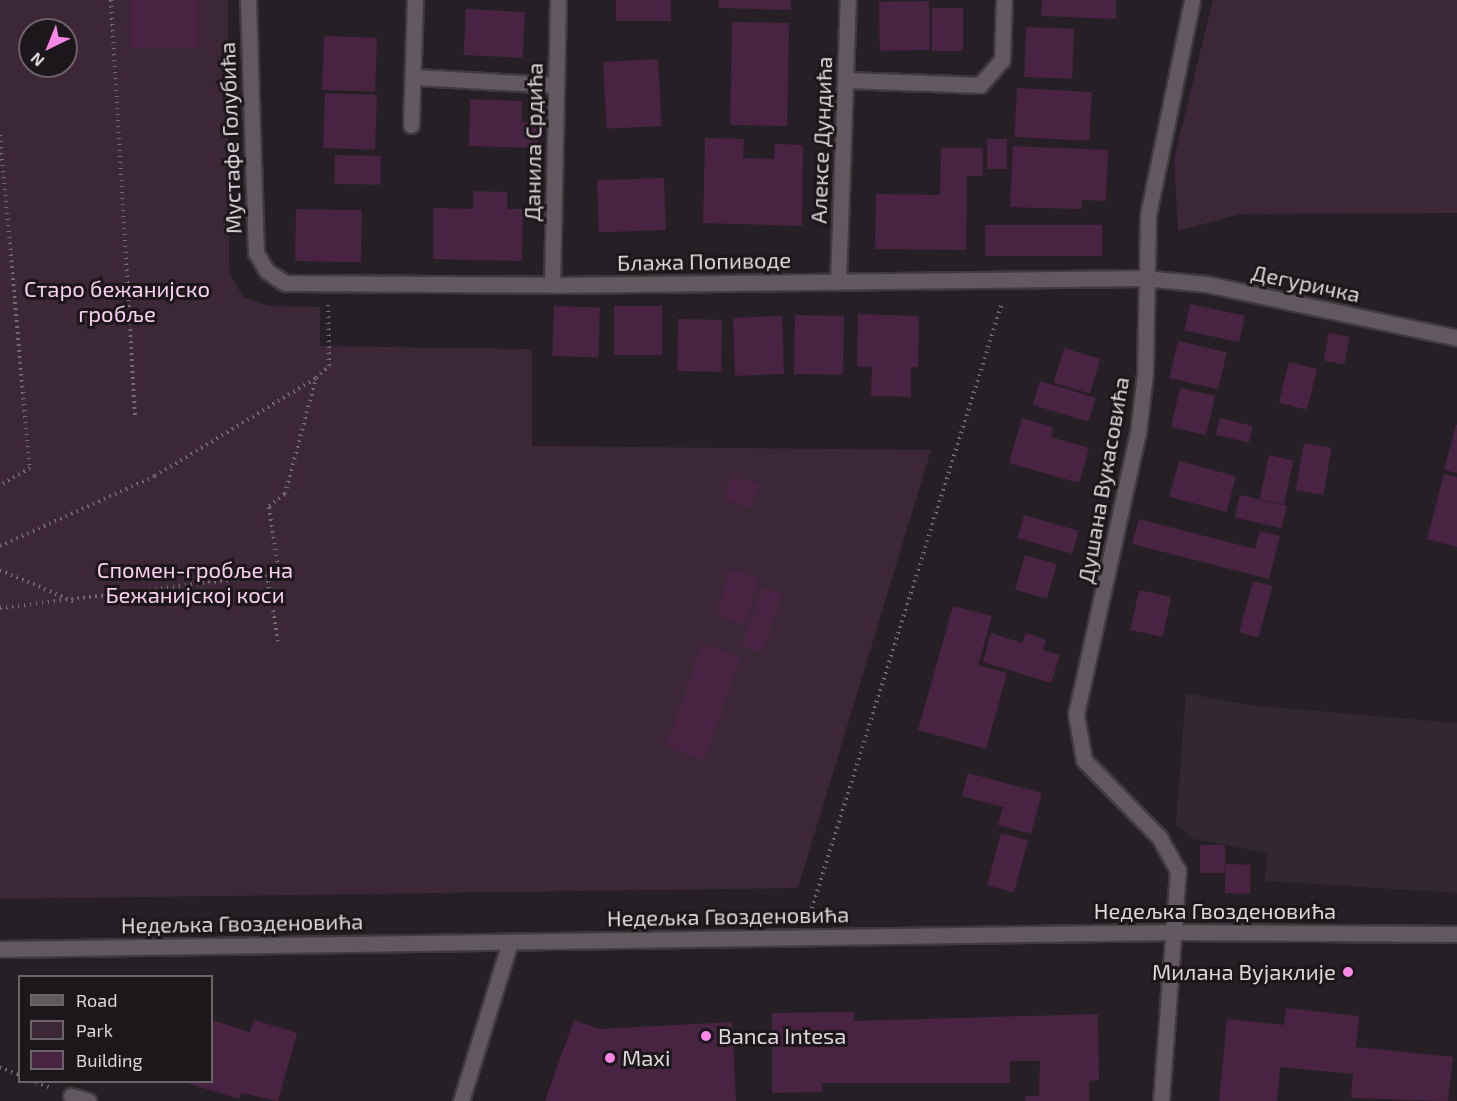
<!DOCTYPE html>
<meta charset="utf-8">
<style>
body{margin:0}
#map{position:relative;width:1457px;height:1101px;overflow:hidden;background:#261f25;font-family:"Exo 2",sans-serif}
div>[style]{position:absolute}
.built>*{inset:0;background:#332830}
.green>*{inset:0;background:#3c2739}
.building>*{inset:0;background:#482442;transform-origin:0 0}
.path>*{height:4px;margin-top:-2px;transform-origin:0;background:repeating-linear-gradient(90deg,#726b70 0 1.5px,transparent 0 6px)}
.roads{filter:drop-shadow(2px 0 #403a3f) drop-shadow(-2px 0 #403a3f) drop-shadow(0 2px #403a3f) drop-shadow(0 -2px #403a3f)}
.minor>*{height:15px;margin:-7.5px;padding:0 7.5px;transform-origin:7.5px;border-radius:7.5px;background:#625960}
.secondary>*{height:15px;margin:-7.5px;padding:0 7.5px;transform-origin:7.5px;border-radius:7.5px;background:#625960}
.dots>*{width:16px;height:16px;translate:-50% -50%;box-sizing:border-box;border:3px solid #1d161b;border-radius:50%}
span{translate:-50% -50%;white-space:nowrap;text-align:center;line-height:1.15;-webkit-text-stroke:6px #1d161b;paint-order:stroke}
.street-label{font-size:22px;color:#ddd7db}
.park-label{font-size:22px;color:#f8d0ef}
.poi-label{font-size:22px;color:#ddd7db}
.right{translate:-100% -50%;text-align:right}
.left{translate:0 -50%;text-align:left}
.legend{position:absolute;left:18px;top:975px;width:195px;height:108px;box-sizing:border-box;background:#1d161b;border:2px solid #6a6368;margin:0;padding:8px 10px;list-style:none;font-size:18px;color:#ddd7db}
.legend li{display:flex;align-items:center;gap:12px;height:30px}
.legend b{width:30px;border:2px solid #6a6368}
.north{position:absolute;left:18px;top:18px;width:60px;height:60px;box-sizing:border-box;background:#1d161b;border:2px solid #6a6368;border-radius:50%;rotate:223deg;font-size:16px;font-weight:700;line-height:24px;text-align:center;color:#ddd7db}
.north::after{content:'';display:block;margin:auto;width:21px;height:27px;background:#f987e8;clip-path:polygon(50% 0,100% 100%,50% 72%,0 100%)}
</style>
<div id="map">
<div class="built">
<div style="clip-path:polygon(1186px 693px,1248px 705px,1457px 723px,1457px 893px,1265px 881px,1268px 853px,1193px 839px,1176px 824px)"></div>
</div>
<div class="green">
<div style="clip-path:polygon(evenodd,0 0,228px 0,229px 273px,244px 298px,269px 306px,320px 307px,320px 346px,532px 349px,532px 446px,931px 450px,798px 888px,0 899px,0 0,30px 30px,66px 30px,66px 66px,30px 66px,30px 30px)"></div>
<div style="clip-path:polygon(1213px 0,1457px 0,1457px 213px,1240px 214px,1178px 231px,1174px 159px)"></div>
</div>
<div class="building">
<div style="left:130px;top:0;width:68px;height:48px"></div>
<div style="left:616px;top:0;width:55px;height:21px"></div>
<div style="clip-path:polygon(719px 0,791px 0,791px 10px,719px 8px)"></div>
<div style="clip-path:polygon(1042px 0,1116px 0,1116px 19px,1041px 16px)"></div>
<div style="left:929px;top:1px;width:49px;height:50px;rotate:89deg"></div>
<div style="left:932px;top:8px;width:31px;height:43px"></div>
<div style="left:466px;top:9px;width:59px;height:46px;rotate:3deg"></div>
<div style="left:732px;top:22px;width:57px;height:103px;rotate:1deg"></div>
<div style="left:1026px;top:27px;width:48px;height:50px;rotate:2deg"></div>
<div style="left:324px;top:36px;width:53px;height:54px;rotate:2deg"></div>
<div style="left:658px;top:59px;width:67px;height:55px;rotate:87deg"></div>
<div style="left:1017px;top:88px;width:75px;height:49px;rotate:3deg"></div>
<div style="left:325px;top:93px;width:52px;height:55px;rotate:2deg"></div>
<div style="clip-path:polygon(470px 99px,522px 101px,522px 122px,539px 122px,538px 148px,469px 146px)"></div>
<div style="clip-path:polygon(705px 138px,744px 139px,743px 158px,774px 159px,775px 144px,803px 145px,802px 226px,703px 223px)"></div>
<div style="left:987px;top:139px;width:20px;height:30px"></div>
<div style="clip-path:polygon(1013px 146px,1108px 150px,1106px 201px,1082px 200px,1082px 209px,1010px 207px)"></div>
<div style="clip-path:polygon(941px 148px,983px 148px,983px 176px,967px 176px,966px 250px,875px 249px,876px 194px,940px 195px)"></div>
<div style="left:335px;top:155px;width:46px;height:29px;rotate:1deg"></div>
<div style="left:664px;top:178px;width:52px;height:67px;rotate:88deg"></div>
<div style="clip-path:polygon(473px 191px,507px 192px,507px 209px,523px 209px,522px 261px,433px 259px,433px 208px,473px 209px)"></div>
<div style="left:296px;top:209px;width:66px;height:52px;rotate:1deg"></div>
<div style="left:985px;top:225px;width:117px;height:31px"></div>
<div style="left:1190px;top:304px;width:56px;height:27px;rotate:12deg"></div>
<div style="left:554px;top:306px;width:46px;height:50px;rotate:2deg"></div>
<div style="left:614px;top:306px;width:48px;height:49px"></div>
<div style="clip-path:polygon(858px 314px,919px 316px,918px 367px,911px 367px,911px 397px,871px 396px,872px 367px,857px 366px)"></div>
<div style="left:795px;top:315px;width:49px;height:59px;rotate:1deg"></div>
<div style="left:782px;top:316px;width:58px;height:49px;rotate:88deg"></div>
<div style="left:678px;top:319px;width:44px;height:52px;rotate:1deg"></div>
<div style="left:1329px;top:333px;width:21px;height:28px;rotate:11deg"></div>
<div style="left:1178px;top:341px;width:50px;height:38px;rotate:13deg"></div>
<div style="left:1064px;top:348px;width:38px;height:36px;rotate:17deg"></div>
<div style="left:1289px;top:362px;width:29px;height:42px;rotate:14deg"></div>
<div style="left:1040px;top:381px;width:58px;height:25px;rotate:17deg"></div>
<div style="left:1180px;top:388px;width:36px;height:40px;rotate:13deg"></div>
<div style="clip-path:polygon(1022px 418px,1053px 427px,1051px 437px,1089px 448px,1079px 483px,1009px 463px)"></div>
<div style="left:1220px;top:418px;width:34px;height:17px;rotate:14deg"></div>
<div style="clip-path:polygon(1456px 425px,1457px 425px,1457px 473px,1444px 470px)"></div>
<div style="left:1304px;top:443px;width:28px;height:48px;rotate:10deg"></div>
<div style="left:1269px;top:455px;width:25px;height:45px;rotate:12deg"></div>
<div style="left:1179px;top:461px;width:59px;height:37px;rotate:15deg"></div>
<div style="clip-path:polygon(1444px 474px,1457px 477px,1457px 547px,1427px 539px)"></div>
<div style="left:732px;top:476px;width:28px;height:25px;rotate:17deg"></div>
<div style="left:1240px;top:495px;width:48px;height:23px;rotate:13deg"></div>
<div style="left:1024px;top:515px;width:57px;height:24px;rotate:16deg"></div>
<div style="clip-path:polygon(1139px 519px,1255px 549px,1260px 531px,1280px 536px,1269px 579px,1132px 544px)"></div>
<div style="left:1025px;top:555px;width:33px;height:36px;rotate:16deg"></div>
<div style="left:729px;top:570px;width:30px;height:48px;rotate:14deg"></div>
<div style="left:1253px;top:581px;width:20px;height:53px;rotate:15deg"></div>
<div style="left:762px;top:588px;width:21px;height:61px;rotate:19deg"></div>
<div style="left:1139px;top:590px;width:33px;height:41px;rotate:12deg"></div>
<div style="clip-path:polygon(953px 606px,992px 616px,978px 665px,1007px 673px,986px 749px,918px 730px)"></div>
<div style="clip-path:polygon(991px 633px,1022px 643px,1026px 633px,1046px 640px,1043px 650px,1060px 655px,1051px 683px,983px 662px)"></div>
<div style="left:702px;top:644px;width:40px;height:109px;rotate:19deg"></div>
<div style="clip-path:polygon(968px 773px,1042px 793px,1031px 834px,998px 825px,1003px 807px,962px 796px)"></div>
<div style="left:1001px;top:833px;width:28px;height:54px;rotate:15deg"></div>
<div style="left:1200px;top:845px;width:25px;height:28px"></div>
<div style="left:1226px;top:864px;width:25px;height:29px;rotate:2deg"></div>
<div style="clip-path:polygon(1286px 1008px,1359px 1016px,1356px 1047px,1453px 1057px,1448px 1101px,1351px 1098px,1353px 1074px,1280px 1067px,1277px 1101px,1219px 1101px,1227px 1019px,1284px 1025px)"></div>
<div style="clip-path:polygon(854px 1012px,854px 1021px,1098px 1014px,1099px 1080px,1089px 1081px,1089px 1101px,1025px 1101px,1025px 1096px,1039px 1096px,1040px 1061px,1010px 1061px,1010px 1083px,822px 1083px,822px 1092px,772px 1093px,772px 1013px)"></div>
<div style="clip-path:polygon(212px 1020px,250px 1032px,254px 1020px,297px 1033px,278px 1101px,241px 1093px,239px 1099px,184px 1082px,212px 1082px)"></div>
<div style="clip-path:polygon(574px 1020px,600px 1029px,732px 1022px,736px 1101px,545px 1101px)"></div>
</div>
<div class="path">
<div style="left:111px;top:0;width:417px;rotate:86.7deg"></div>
<div style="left:0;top:135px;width:334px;rotate:84.9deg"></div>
<div style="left:30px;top:468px;width:34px;rotate:150deg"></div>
<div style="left:0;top:546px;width:170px;rotate:-24.3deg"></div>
<div style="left:155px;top:476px;width:188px;rotate:-31.3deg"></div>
<div style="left:0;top:570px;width:82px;rotate:23.1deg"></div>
<div style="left:267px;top:575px;width:67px;rotate:80.5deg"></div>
<div style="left:0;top:608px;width:281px;rotate:-6.9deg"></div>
<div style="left:279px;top:574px;width:69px;rotate:-98.4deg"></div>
<div style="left:269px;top:506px;width:20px;rotate:-37deg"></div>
<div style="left:285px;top:494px;width:120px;rotate:-75deg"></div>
<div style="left:316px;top:378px;width:18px;rotate:-43deg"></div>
<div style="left:329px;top:366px;width:61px;rotate:-90.9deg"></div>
<div style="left:810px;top:914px;width:640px;rotate:-72.56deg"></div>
<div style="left:0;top:1067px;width:22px;rotate:22deg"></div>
<div style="left:36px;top:1082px;width:17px;rotate:21deg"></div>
</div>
<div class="roads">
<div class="minor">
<div style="left:248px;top:0;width:253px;rotate:88.2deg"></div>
<div style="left:256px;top:253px;width:21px;rotate:59deg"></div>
<div style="left:267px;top:271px;width:22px;rotate:34deg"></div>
<div style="left:285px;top:283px;width:267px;rotate:0.4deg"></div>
<div style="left:552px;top:285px;width:592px;rotate:-0.68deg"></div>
<div style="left:1144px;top:278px;width:62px;rotate:5.5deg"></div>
<div style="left:1206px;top:284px;width:257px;rotate:12.1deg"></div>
<div style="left:414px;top:77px;width:142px;rotate:3.2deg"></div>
<div style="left:846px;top:80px;width:134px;rotate:2.1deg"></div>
<div style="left:980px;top:85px;width:33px;rotate:-49deg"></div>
<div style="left:1002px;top:60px;width:60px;rotate:-88.1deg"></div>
<div style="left:411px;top:125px;width:125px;rotate:-88.2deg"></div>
<div style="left:838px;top:282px;width:282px;rotate:-88deg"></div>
<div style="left:552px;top:285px;width:285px;rotate:-88.8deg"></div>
<div style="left:71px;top:1096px;width:18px;rotate:16deg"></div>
<div style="left:461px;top:1101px;width:166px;rotate:-72.9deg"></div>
<div style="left:1161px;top:1101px;width:231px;rotate:-85.8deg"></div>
<div style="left:1178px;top:871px;width:38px;rotate:-119deg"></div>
<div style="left:1160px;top:838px;width:109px;rotate:-134.3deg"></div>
<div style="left:1084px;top:760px;width:47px;rotate:-99.9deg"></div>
<div style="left:1076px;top:714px;width:288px;rotate:-77.6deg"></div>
<div style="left:1138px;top:433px;width:60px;rotate:-83.3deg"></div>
<div style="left:1145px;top:373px;width:158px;rotate:-88.9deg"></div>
<div style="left:1148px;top:215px;width:219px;rotate:-78.4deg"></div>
</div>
<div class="secondary">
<div style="left:0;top:949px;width:1174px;rotate:-0.83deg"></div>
<div style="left:1174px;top:932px;width:283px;rotate:0.4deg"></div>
</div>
</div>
<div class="dots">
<div style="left:1348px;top:972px;background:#f987e8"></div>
<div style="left:706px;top:1036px;background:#f987e8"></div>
<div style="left:610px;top:1058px;background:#f987e8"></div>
</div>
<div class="street-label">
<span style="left:230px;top:138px;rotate:-92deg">Мустафе Голубића</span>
<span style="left:821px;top:140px;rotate:-88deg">Алексе Дундића</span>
<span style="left:533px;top:142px;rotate:-89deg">Данила Срдића</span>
<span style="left:704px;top:261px;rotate:-1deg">Блажа Попиводе</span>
<span style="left:1306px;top:283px;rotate:12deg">Дегуричка</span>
<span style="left:1103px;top:480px;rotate:-80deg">Душана Вукасовића</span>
<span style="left:1215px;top:911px">Недељка Гвозденовића</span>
<span style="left:728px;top:916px;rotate:-1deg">Недељка Гвозденовића</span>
<span style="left:242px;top:923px;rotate:-1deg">Недељка Гвозденовића</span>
</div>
<div class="park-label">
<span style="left:117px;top:301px">Старо бежанијско<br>гробље</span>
<span style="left:195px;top:582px">Спомен-гробље на<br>Бежанијској коси</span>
</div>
<div class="poi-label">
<span class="right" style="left:1336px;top:972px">Милана Вујаклије</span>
<span class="left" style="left:718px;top:1036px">Banca Intesa</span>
<span class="left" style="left:622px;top:1058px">Maxi</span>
</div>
<ul class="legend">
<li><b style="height:8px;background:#625960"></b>Road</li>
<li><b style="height:16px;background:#3c2739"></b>Park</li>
<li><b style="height:16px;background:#482442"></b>Building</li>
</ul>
<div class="north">N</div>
</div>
